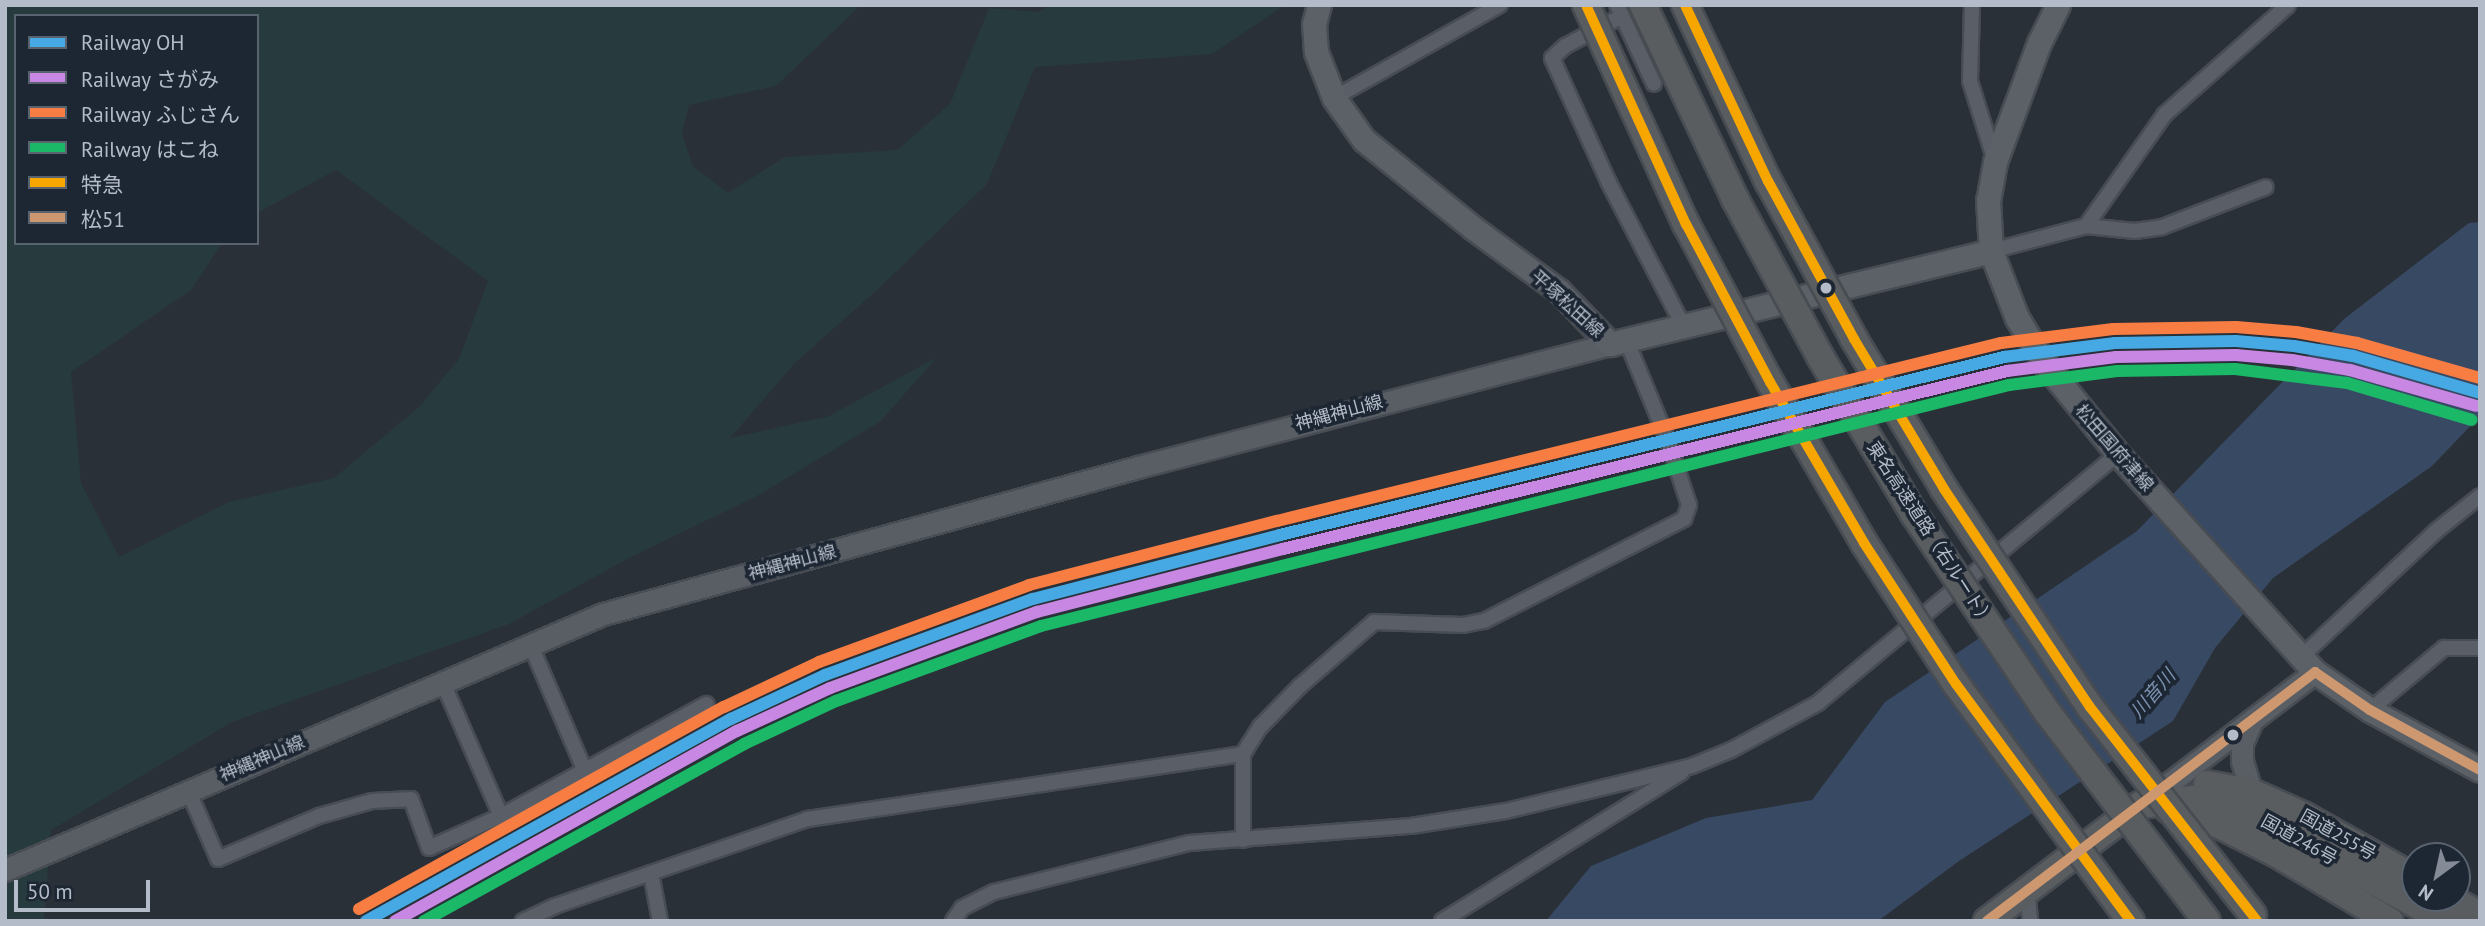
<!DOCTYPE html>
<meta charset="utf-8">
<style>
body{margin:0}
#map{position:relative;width:2485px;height:926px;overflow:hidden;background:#2a3038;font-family:"PT Sans","Noto Sans JP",sans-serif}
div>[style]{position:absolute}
.green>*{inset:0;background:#273a3e}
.water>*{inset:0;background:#384963}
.roads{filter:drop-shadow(2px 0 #484c53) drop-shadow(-2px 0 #484c53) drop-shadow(0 2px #484c53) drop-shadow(0 -2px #484c53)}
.street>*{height:14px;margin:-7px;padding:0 7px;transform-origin:7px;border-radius:7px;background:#5a5e66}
.secondary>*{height:21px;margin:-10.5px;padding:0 10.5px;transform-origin:10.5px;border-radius:10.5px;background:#595d64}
.primary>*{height:23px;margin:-11.5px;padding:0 11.5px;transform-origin:11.5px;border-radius:11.5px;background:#5c6168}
.highway>*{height:26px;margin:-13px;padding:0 13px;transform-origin:13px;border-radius:13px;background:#5a5d60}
.bridges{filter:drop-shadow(2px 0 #474c53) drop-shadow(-2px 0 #474c53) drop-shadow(0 2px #474c53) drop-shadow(0 -2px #474c53)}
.highway-bridge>*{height:26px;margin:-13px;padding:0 13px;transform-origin:13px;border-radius:13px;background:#5a5d60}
.bus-1>*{height:10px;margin:-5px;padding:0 5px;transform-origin:5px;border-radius:5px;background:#f7a600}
.bus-2>*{height:10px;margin:-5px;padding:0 5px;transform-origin:5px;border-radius:5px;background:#cd976f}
.rail-1>*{height:12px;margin:-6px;padding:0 6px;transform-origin:6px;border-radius:6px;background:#46a9e3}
.rail-2>*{height:12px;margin:-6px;padding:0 6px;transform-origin:6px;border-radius:6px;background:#c787e3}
.rail-3>*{height:12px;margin:-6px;padding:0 6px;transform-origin:6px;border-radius:6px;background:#f77d43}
.rail-4>*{height:12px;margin:-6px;padding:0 6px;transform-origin:6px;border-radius:6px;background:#1ab867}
.dots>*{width:19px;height:19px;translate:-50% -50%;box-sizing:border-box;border:4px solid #1d2633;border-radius:50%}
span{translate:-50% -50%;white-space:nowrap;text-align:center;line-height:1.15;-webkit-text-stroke:7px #1d2633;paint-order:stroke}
.street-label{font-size:18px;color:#b4bcc9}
.water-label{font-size:19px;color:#7c92b1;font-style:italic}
.frame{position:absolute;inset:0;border:7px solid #b4bcc9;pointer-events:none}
.legend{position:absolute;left:14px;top:14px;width:245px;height:231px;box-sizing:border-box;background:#1d2633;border:2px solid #59626f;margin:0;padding:9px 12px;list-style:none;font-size:21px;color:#b4bcc9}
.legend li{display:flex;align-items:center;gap:14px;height:35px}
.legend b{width:35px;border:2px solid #59626f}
.north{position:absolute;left:2401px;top:842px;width:70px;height:70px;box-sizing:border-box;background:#1d2633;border:2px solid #59626f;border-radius:50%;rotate:213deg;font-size:19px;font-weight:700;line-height:28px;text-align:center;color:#b4bcc9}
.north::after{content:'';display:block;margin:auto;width:24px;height:32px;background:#848b96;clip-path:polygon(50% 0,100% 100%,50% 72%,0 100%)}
.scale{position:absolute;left:14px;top:880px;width:136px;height:32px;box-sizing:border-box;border:4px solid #b4bcc9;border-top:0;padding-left:9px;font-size:21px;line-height:24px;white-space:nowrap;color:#b4bcc9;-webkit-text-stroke:5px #1d2633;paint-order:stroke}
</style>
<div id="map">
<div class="green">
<div style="clip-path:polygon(evenodd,5px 5px,861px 5px,776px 86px,689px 105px,682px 134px,693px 166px,728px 193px,785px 157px,897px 150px,950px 104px,989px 8px,1038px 12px,1050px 5px,1285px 5px,1212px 54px,1035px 67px,987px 184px,879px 288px,795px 363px,730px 438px,829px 416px,936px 358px,881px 421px,757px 496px,631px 557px,509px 624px,232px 722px,51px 830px,44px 918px,49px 921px,5px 921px,5px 5px,16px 16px,257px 16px,257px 213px,336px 170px,488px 281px,459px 359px,420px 406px,334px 478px,229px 502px,119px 557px,81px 483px,71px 372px,191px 290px,222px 243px,16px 243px,16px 16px)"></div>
</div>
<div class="water">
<div style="clip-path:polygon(2480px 222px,2480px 416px,2432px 466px,2273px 578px,2215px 648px,2173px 721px,1959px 861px,1878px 921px,1546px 921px,1591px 866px,1706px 818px,1812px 800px,1885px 702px,2137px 531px,2344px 319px,2469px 223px)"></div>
</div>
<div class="roads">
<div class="street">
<div style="left:1617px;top:5px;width:87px;rotate:64.9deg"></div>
<div style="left:1972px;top:5px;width:76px;rotate:91.5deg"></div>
<div style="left:1970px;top:81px;width:84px;rotate:72.6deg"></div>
<div style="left:1622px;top:16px;width:64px;rotate:152.2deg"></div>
<div style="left:1565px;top:46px;width:18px;rotate:137deg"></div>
<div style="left:1552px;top:58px;width:137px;rotate:65.5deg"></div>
<div style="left:1609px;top:183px;width:160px;rotate:62.5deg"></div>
<div style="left:1334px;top:98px;width:190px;rotate:-29.3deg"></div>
<div style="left:2086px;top:226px;width:49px;rotate:5.8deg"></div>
<div style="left:2135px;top:231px;width:27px;rotate:-8deg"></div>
<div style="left:2162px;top:227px;width:111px;rotate:-21deg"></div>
<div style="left:1991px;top:251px;width:98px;rotate:-14.7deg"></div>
<div style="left:2086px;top:226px;width:137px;rotate:-54.8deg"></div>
<div style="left:2165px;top:114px;width:164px;rotate:-41.5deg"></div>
<div style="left:531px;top:646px;width:134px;rotate:66.7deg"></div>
<div style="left:2301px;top:657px;width:185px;rotate:-43deg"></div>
<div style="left:2436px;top:531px;width:56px;rotate:-38.5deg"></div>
<div style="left:443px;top:683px;width:145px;rotate:66.4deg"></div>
<div style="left:2370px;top:710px;width:97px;rotate:-40deg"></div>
<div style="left:2444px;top:648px;width:36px"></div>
<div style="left:188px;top:790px;width:75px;rotate:66.5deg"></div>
<div style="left:218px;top:859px;width:110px;rotate:-23.1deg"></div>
<div style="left:319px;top:816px;width:55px;rotate:-15.8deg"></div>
<div style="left:372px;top:801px;width:39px;rotate:-3deg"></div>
<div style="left:411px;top:799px;width:52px;rotate:69.8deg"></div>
<div style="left:429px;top:848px;width:79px;rotate:-24deg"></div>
<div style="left:501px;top:816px;width:234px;rotate:-28.6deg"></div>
<div style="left:1243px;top:840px;width:86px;rotate:-90deg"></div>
<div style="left:1243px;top:754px;width:32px;rotate:-58deg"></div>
<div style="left:1260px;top:727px;width:57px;rotate:-45.7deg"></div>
<div style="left:1300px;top:686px;width:98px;rotate:-40.9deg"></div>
<div style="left:1374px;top:622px;width:89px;rotate:1.9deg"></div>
<div style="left:1463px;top:625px;width:21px;rotate:-11deg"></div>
<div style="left:1484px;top:621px;width:225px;rotate:-27deg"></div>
<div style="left:1684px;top:519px;width:15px;rotate:-70deg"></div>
<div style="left:1689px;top:505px;width:67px;rotate:-108.2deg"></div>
<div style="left:1668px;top:441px;width:110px;rotate:-112.4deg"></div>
<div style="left:651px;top:873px;width:49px;rotate:79.4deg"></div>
<div style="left:2027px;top:890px;width:31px;rotate:84deg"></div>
<div style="left:523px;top:921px;width:35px;rotate:-25deg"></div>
<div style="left:555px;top:906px;width:268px;rotate:-19deg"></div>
<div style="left:808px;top:819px;width:440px;rotate:-8.5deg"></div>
<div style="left:953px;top:921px;width:16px;rotate:-55deg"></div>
<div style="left:962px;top:908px;width:36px;rotate:-27deg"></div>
<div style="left:994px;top:892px;width:201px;rotate:-14.1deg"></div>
<div style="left:1189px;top:843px;width:223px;rotate:-4.4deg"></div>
<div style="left:1411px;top:826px;width:96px;rotate:-9deg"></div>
<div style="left:1506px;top:811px;width:191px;rotate:-13.6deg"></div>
<div style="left:1692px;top:766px;width:42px;rotate:-22.3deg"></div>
<div style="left:1731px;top:750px;width:99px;rotate:-28.4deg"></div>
<div style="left:1818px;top:703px;width:390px;rotate:-39.7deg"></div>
<div style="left:1442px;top:921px;width:282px;rotate:-31.8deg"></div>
</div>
<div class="secondary">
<div style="left:2252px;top:720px;width:25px;rotate:113deg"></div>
<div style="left:2242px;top:743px;width:18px;rotate:90deg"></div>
<div style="left:2242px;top:761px;width:46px;rotate:73.5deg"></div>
<div style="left:2147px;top:800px;width:211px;rotate:-37.3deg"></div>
<div style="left:5px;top:870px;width:650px;rotate:-23.18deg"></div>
<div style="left:603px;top:614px;width:555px;rotate:-15.36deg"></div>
<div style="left:1138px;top:467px;width:488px;rotate:-14.6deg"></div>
</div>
<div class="primary">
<div style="left:1319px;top:5px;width:20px;rotate:105deg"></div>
<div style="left:1314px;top:24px;width:28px;rotate:86deg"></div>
<div style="left:1316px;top:52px;width:49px;rotate:68.6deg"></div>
<div style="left:1334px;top:98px;width:52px;rotate:54.5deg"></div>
<div style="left:1364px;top:140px;width:140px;rotate:38.9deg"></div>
<div style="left:1473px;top:228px;width:107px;rotate:36.2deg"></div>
<div style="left:1559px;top:291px;width:74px;rotate:46.1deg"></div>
<div style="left:1610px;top:344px;width:392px;rotate:-13.7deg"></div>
<div style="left:2058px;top:5px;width:42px;rotate:116.6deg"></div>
<div style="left:2039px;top:43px;width:127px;rotate:110.3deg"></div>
<div style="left:1995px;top:162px;width:39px;rotate:100deg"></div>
<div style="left:1988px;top:200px;width:51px;rotate:86.6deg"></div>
<div style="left:1991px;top:251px;width:72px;rotate:68.8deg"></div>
<div style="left:2017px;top:318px;width:54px;rotate:58.7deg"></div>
<div style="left:2045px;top:364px;width:116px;rotate:51deg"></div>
<div style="left:2118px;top:454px;width:294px;rotate:47.9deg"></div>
<div style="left:2315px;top:672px;width:67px;rotate:34.6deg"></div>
<div style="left:2370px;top:710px;width:125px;rotate:28.6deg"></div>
</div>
<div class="highway">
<div style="left:2207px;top:784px;width:45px;rotate:10.3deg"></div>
<div style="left:2251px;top:792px;width:59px;rotate:24deg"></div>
<div style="left:2305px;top:816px;width:126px;rotate:29.4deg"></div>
<div style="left:2169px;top:810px;width:52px;rotate:16.7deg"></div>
<div style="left:2219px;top:825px;width:65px;rotate:26.6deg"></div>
<div style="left:2277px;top:854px;width:131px;rotate:30.7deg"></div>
<div style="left:2450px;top:898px;width:34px;rotate:30deg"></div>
<div style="left:1987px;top:921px;width:192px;rotate:-37.2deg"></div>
<div style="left:2140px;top:805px;width:53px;rotate:-6.5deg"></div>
<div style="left:2193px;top:799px;width:35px;rotate:8deg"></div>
<div style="left:2228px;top:804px;width:35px;rotate:24deg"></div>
<div style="left:2260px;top:818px;width:213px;rotate:29deg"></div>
</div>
</div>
<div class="bridges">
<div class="highway-bridge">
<div style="left:1586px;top:5px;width:241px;rotate:65.5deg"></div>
<div style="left:1686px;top:224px;width:179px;rotate:62deg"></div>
<div style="left:1770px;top:382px;width:186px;rotate:59.7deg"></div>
<div style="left:1864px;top:543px;width:168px;rotate:56.9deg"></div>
<div style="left:1956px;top:684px;width:295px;rotate:53.6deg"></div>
<div style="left:1643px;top:5px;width:215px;rotate:64.6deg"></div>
<div style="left:1735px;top:199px;width:181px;rotate:61.6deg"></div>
<div style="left:1821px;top:358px;width:182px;rotate:59.2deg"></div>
<div style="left:1914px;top:514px;width:239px;rotate:56.1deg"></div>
<div style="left:2047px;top:712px;width:263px;rotate:52.6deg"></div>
<div style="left:1685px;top:5px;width:195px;rotate:64.8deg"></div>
<div style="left:1768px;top:181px;width:180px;rotate:61.4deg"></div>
<div style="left:1854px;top:339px;width:175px;rotate:59deg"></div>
<div style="left:1944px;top:489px;width:262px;rotate:56.2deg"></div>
<div style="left:2090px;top:707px;width:264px;rotate:51.9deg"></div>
</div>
</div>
<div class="bus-1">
<div style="left:1586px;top:5px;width:241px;rotate:65.5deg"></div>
<div style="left:1686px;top:224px;width:179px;rotate:62deg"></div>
<div style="left:1770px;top:382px;width:186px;rotate:59.7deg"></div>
<div style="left:1864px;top:543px;width:168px;rotate:56.9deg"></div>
<div style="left:1956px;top:684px;width:295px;rotate:53.6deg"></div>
<div style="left:1685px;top:5px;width:195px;rotate:64.8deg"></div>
<div style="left:1768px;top:181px;width:180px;rotate:61.4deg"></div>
<div style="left:1854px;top:339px;width:175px;rotate:59deg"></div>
<div style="left:1944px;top:489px;width:262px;rotate:56.2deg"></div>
<div style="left:2090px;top:707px;width:271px;rotate:52deg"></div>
</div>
<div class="bus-2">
<div style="left:1987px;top:921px;width:412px;rotate:-37.2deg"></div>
<div style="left:2315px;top:672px;width:67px;rotate:34.6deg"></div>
<div style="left:2370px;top:710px;width:125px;rotate:28.6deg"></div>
</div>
<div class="rail-1">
<div style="left:366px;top:921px;width:417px;rotate:-29deg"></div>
<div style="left:731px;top:719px;width:104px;rotate:-25.1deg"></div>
<div style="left:825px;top:675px;width:221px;rotate:-20.1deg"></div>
<div style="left:1033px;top:599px;width:255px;rotate:-14.5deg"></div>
<div style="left:1280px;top:535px;width:746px;rotate:-13.81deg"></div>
<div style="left:2004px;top:357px;width:112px;rotate:-7.2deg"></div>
<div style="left:2115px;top:343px;width:121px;rotate:-0.9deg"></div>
<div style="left:2236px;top:341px;width:58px;rotate:4.9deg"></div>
<div style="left:2294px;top:346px;width:60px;rotate:9.6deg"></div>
<div style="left:2353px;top:356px;width:132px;rotate:16.2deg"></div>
</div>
<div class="rail-2">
<div style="left:395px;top:921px;width:391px;rotate:-29.1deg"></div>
<div style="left:737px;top:731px;width:102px;rotate:-24.8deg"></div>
<div style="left:830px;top:688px;width:221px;rotate:-20.2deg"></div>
<div style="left:1037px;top:612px;width:254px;rotate:-14.4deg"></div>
<div style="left:1283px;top:549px;width:746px;rotate:-13.81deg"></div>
<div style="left:2007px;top:371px;width:110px;rotate:-7.3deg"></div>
<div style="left:2116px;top:357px;width:120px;rotate:-1deg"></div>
<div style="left:2236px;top:355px;width:56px;rotate:5.1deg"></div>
<div style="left:2292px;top:360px;width:59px;rotate:9.8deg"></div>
<div style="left:2350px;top:370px;width:131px;rotate:15.9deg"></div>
</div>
<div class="rail-3">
<div style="left:359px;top:909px;width:417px;rotate:-29deg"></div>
<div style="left:724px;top:707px;width:105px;rotate:-25.3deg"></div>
<div style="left:819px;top:662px;width:224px;rotate:-20.1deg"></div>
<div style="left:1029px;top:585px;width:256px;rotate:-14.5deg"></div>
<div style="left:1277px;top:521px;width:746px;rotate:-13.81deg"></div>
<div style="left:2001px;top:343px;width:113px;rotate:-7.1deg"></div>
<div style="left:2113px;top:329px;width:123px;rotate:-0.9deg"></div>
<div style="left:2236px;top:327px;width:60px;rotate:4.8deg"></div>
<div style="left:2296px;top:332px;width:62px;rotate:10.2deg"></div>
<div style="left:2357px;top:343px;width:128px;rotate:15.9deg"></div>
</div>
<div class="rail-4">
<div style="left:424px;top:921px;width:366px;rotate:-28.9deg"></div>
<div style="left:744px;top:744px;width:102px;rotate:-25.1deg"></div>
<div style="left:836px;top:701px;width:218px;rotate:-20.1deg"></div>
<div style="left:1041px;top:626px;width:998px;rotate:-13.98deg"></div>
<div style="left:2009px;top:385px;width:109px;rotate:-7.4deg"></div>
<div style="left:2117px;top:371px;width:118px;rotate:-1deg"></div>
<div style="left:2235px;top:369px;width:113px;rotate:7.1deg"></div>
<div style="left:2347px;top:383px;width:130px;rotate:16.5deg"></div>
</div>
<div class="dots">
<div style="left:1826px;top:288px;background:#b4bcc9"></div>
<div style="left:2233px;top:735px;background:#b4bcc9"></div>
</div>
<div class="street-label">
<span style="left:1567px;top:304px;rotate:42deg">平塚松田線</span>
<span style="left:1339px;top:413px;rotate:-15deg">神縄神山線</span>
<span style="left:2114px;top:448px;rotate:49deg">松田国府津線</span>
<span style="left:1930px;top:534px;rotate:57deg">東名高速道路（右ルート）</span>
<span style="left:792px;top:563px;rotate:-15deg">神縄神山線</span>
<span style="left:262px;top:759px;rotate:-23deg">神縄神山線</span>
<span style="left:2338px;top:835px;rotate:29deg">国道255号</span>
<span style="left:2299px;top:840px;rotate:29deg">国道246号</span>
</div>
<div class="water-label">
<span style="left:2153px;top:694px;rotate:-49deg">川音川</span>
</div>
<div class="frame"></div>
<ul class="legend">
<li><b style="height:9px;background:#46a9e3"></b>Railway OH</li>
<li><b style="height:9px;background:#c787e3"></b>Railway さがみ</li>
<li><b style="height:9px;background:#f77d43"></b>Railway ふじさん</li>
<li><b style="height:9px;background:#1ab867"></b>Railway はこね</li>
<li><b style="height:9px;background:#f7a600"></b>特急</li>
<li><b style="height:9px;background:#cd976f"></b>松51</li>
</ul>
<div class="north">N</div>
<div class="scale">50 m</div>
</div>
